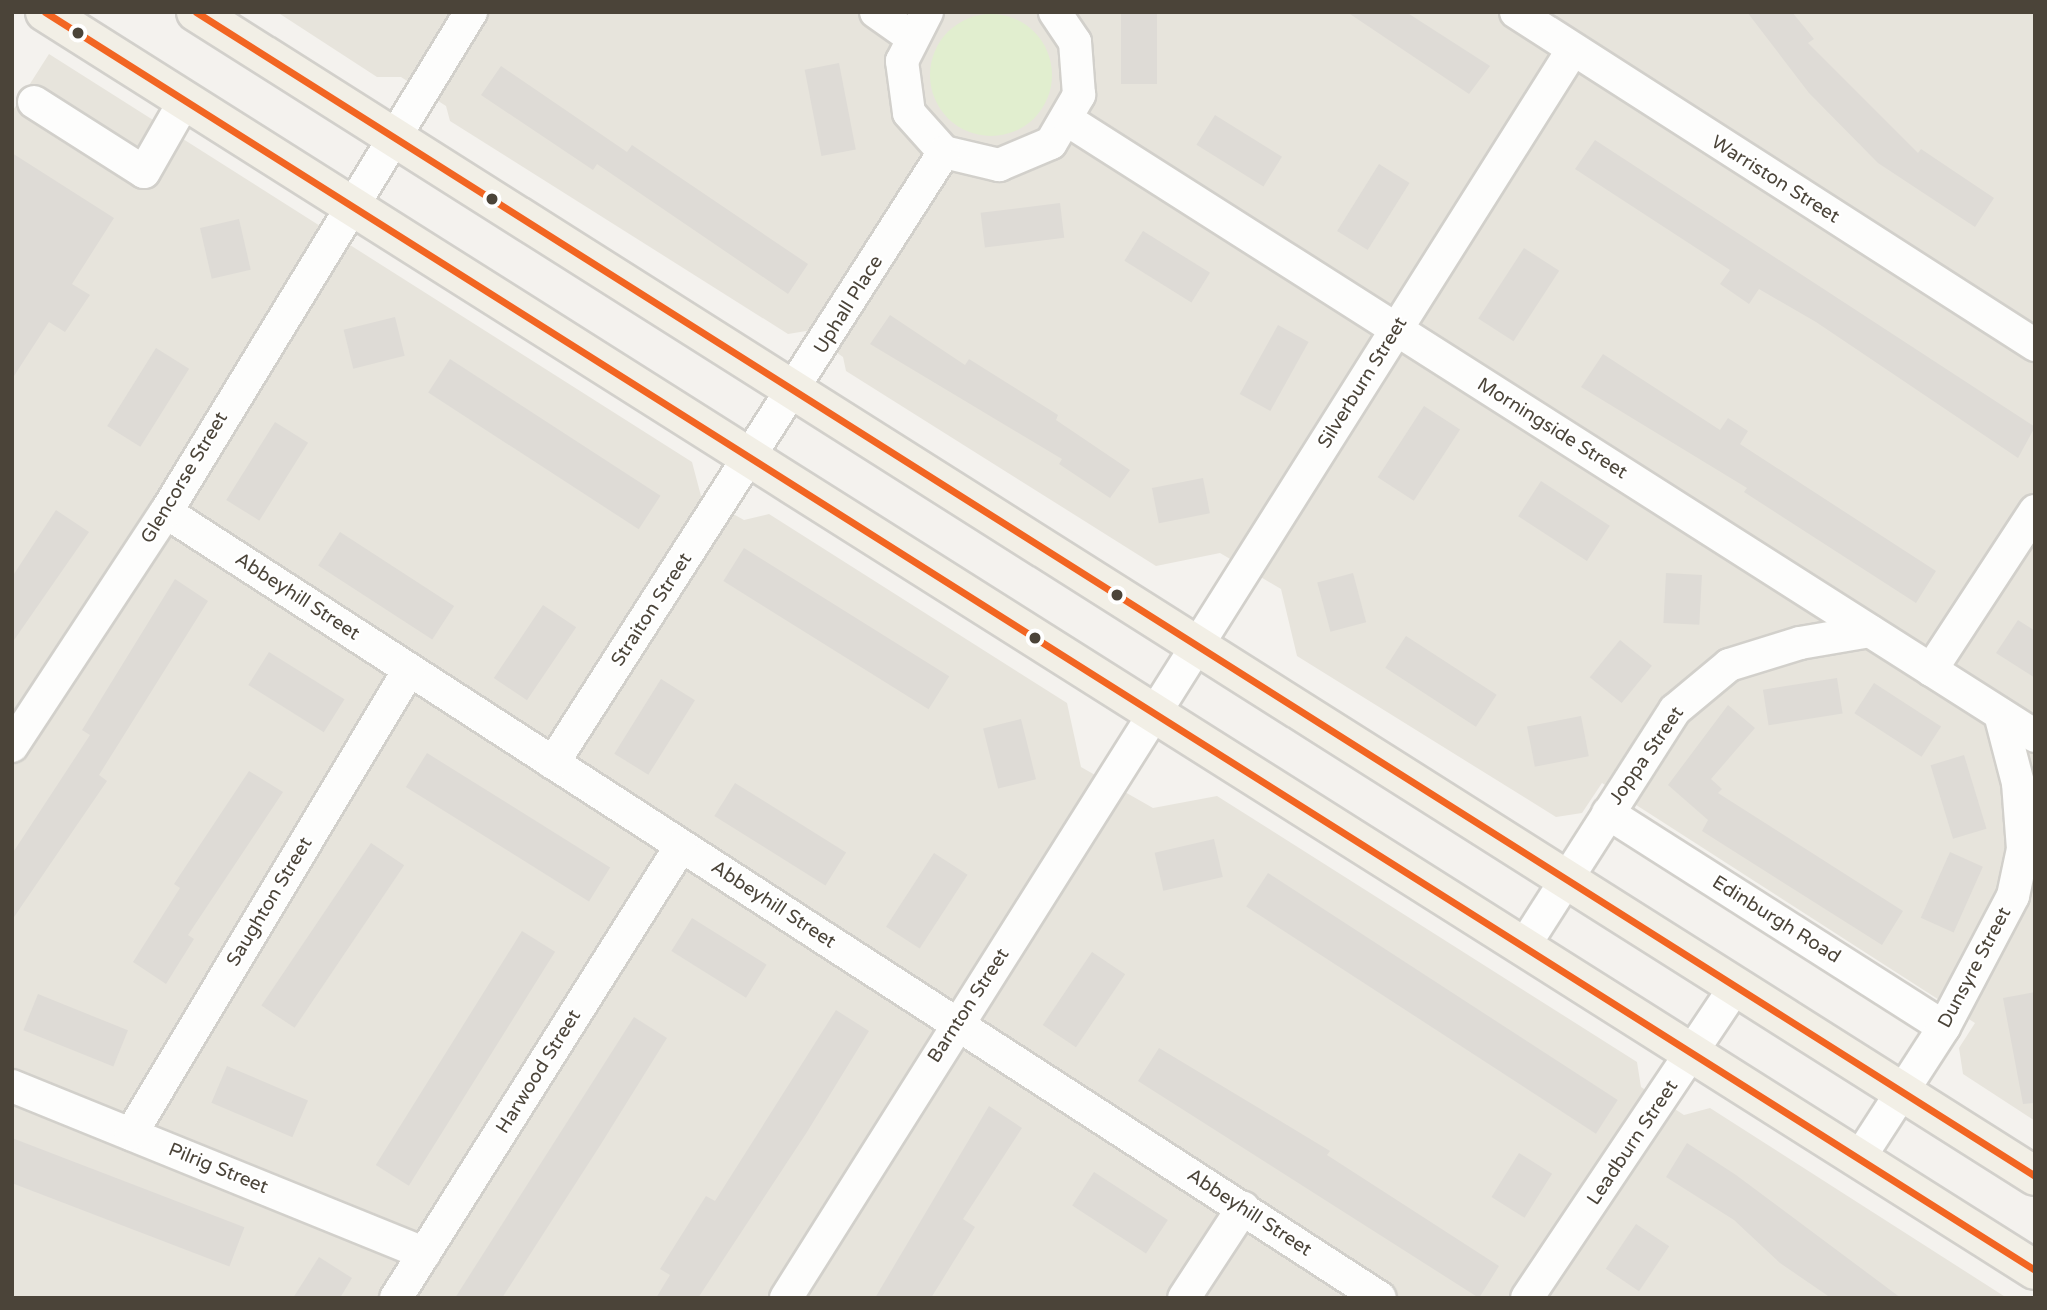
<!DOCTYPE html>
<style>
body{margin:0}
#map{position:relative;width:2047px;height:1310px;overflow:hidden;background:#f4f2ee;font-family:"Varela Round",sans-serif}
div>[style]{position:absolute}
.residential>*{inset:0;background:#e7e4dc}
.green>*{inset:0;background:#e1eecf}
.round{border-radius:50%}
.building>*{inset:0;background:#dedbd6;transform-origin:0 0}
.roads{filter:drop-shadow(2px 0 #d2d0cb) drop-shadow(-2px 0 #d2d0cb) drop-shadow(0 2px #d2d0cb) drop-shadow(0 -2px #d2d0cb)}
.minor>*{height:32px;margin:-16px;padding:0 16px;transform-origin:16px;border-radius:16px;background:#fdfdfc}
.major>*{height:38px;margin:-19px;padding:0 19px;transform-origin:19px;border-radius:19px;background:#f2efe6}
.bus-1>*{height:7px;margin:-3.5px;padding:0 3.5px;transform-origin:3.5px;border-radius:3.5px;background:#f26522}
.dots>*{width:19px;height:19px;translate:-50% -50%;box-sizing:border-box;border:4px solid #fff;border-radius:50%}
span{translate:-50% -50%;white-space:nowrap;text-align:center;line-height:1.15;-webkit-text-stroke:5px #fff;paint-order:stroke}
.street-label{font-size:19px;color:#4b4439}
.frame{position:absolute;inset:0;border:14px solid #4b4439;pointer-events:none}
</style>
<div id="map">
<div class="residential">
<div style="clip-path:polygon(277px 12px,2035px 12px,2035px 1121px,1963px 1074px,1959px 1048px,1975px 1023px,1602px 783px,1582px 813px,1556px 817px,1297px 656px,1281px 589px,1220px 553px,1156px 566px,846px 371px,843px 357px,806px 331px,788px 334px,450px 121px,446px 106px,401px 77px,377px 77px)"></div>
<div style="clip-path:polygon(49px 54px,692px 462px,701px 496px,744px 520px,769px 514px,1067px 703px,1081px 767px,1153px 808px,1217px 796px,1637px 1062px,1641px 1087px,1684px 1115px,1710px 1108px,2007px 1298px,12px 1298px,12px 112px)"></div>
</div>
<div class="green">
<div class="round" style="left:930px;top:14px;width:122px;height:122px"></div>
</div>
<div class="building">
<div style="left:1121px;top:12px;width:36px;height:72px"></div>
<div style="clip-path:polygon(1347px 12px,1406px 12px,1490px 66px,1469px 94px)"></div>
<div style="clip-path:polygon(1747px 12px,1792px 12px,1814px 39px,1808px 43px,1918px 153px,1921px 149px,1994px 198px,1975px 227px,1878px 163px,1809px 93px)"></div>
<div style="left:839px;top:63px;width:88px;height:35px;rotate:79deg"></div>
<div style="clip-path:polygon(501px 66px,627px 152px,632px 145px,808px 264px,788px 294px,597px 164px,593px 170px,481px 95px)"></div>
<div style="left:1215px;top:115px;width:79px;height:35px;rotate:32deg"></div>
<div style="clip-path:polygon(1595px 140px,2035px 427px,2018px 458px,1816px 322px,1759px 289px,1749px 304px,1720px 284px,1730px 270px,1575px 169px)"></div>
<div style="clip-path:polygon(12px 153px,114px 218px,72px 284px,90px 295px,65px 332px,49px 322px,12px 379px)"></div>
<div style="left:1379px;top:164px;width:36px;height:79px;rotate:32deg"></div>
<div style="left:1060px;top:203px;width:35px;height:80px;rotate:83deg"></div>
<div style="left:239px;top:219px;width:52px;height:40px;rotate:77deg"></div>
<div style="left:1143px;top:231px;width:79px;height:35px;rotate:32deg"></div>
<div style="left:1524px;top:248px;width:42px;height:84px;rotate:33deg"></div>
<div style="clip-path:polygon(890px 315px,965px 365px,969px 359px,1058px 415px,1056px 420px,1130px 470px,1110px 498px,1059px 464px,1062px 459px,870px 344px)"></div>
<div style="left:395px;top:317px;width:40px;height:53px;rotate:76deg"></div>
<div style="left:1278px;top:325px;width:35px;height:79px;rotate:29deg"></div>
<div style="left:156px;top:348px;width:39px;height:92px;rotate:32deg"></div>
<div style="clip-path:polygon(1603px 354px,1720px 430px,1728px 418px,1748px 431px,1740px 444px,1936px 571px,1916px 603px,1744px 492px,1747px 488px,1581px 387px)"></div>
<div style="left:450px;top:359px;width:251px;height:40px;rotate:33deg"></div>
<div style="left:1424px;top:406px;width:43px;height:85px;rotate:33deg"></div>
<div style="left:275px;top:422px;width:39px;height:92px;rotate:32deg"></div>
<div style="left:1203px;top:478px;width:36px;height:52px;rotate:79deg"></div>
<div style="left:1541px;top:481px;width:82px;height:42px;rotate:33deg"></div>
<div style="clip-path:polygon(56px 510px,89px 532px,12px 643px,12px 577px)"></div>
<div style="left:340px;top:532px;width:136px;height:40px;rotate:33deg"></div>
<div style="left:744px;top:548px;width:242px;height:39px;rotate:32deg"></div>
<div style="left:1353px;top:573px;width:51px;height:37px;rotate:75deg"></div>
<div style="left:1666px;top:573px;width:36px;height:50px;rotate:3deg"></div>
<div style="clip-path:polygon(175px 579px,208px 601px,99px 775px,107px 781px,12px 920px,12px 854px,90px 735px,82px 730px)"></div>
<div style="left:543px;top:605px;width:40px;height:88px;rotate:34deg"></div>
<div style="clip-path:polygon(2018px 620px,2035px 631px,2035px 678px,1996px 653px)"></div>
<div style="left:1406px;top:636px;width:108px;height:38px;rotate:33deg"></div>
<div style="left:1620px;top:640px;width:41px;height:48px;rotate:39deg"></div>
<div style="left:269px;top:652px;width:89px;height:39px;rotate:32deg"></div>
<div style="left:1837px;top:678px;width:36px;height:75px;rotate:81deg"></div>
<div style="left:661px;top:679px;width:40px;height:88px;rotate:32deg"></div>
<div style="left:1874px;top:683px;width:80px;height:36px;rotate:33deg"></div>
<div style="clip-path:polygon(1728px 705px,1755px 728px,1711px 779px,1722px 789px,1718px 793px,1903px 911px,1882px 945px,1702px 831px,1708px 820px,1668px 785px)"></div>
<div style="left:1581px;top:716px;width:41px;height:55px;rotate:79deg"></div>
<div style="left:1021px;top:719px;width:62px;height:39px;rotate:76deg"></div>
<div style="left:427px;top:753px;width:216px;height:40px;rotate:32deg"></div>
<div style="left:1964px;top:755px;width:77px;height:35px;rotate:73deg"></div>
<div style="clip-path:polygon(249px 771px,283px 792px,188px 935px,194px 939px,166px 984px,133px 962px,180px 888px,174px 884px)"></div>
<div style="left:735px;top:783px;width:131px;height:39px;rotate:32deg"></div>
<div style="left:1214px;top:839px;width:39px;height:61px;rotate:77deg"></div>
<div style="left:371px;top:843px;width:40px;height:196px;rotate:34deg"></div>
<div style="left:1950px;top:852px;width:36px;height:72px;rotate:24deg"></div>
<div style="left:934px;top:853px;width:40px;height:88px;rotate:33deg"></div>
<div style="left:1268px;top:873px;width:417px;height:40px;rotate:33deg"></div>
<div style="left:692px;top:918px;width:88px;height:39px;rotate:32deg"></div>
<div style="left:522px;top:931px;width:39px;height:276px;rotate:32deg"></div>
<div style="left:1092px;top:952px;width:40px;height:88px;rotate:34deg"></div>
<div style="clip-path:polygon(2035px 992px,2035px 1103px,2023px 1104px,2003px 998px)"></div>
<div style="left:38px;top:994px;width:97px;height:39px;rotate:22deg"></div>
<div style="clip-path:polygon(836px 1010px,869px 1031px,807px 1132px,698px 1298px,656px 1298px,670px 1275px,660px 1269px,706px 1196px,715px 1201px)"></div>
<div style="clip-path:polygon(634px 1017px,667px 1038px,601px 1144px,502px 1298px,455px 1298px)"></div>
<div style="clip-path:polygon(1159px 1048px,1330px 1151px,1327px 1155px,1499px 1266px,1479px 1298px,1138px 1081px)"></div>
<div style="left:227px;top:1066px;width:88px;height:40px;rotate:23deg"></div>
<div style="clip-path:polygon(989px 1106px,1022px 1128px,963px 1219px,975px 1227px,931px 1298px,875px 1298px)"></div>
<div style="left:12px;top:1138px;width:249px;height:42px;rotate:21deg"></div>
<div style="clip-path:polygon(1687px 1143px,1736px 1175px,1901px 1298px,1831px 1298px,1780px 1263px,1734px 1220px,1666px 1177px)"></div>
<div style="left:1519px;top:1153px;width:39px;height:52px;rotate:32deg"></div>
<div style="left:1094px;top:1172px;width:88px;height:40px;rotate:33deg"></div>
<div style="left:1636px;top:1224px;width:40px;height:54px;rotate:34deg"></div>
<div style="clip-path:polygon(319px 1257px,352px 1278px,340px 1298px,293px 1298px)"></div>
</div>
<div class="roads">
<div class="minor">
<div style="left:876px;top:12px;width:42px;rotate:35.2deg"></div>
<div style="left:927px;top:12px;width:55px;rotate:117deg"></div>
<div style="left:902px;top:61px;width:52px;rotate:82.3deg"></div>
<div style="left:909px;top:113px;width:52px;rotate:48.1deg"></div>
<div style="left:944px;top:152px;width:57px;rotate:13.3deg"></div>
<div style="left:999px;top:165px;width:56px;rotate:-22.9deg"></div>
<div style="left:1051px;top:143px;width:56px;rotate:-59.7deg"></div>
<div style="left:1079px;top:95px;width:53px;rotate:-94.3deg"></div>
<div style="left:1075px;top:42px;width:36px;rotate:-124deg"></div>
<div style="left:1516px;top:12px;width:617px;rotate:32.68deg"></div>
<div style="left:34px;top:102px;width:130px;rotate:32.5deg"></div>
<div style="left:144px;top:172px;width:83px;rotate:-60.3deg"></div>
<div style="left:1069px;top:121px;width:1145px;rotate:32.48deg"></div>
<div style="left:166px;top:512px;width:1446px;rotate:32.92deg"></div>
<div style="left:1931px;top:670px;width:190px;rotate:-56.8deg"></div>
<div style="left:12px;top:746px;width:280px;rotate:-56.7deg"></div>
<div style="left:166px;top:512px;width:586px;rotate:-58.62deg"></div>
<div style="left:553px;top:763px;width:725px;rotate:-57.38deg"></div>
<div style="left:1608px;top:813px;width:398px;rotate:32.5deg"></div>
<div style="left:1524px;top:946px;width:280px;rotate:-57.4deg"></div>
<div style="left:1675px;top:710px;width:70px;rotate:-39.8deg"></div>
<div style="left:1729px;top:665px;width:74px;rotate:-17.2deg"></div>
<div style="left:1800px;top:643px;width:71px;rotate:-9.7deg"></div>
<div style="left:12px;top:1086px;width:445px;rotate:22.1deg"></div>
<div style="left:131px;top:1134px;width:541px;rotate:-59.07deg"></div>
<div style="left:1858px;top:1160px;width:158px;rotate:-57.1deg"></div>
<div style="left:1944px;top:1027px;width:148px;rotate:-62.2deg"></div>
<div style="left:2013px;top:896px;width:48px;rotate:-78deg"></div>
<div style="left:2023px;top:849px;width:66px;rotate:-94.3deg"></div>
<div style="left:2018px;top:783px;width:71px;rotate:-104.6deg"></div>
<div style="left:396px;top:1298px;width:534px;rotate:-57.77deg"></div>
<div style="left:786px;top:1298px;width:1474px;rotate:-57.78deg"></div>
<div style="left:1184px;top:1298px;width:108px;rotate:-56.8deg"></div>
<div style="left:1527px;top:1298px;width:376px;rotate:-56.2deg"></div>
</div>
<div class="major">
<div style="left:45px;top:12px;width:2354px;rotate:32.3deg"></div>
<div style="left:196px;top:12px;width:2176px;rotate:32.33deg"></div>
</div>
</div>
<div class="bus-1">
<div style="left:45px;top:12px;width:2354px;rotate:32.3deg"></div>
<div style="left:196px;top:12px;width:2176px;rotate:32.33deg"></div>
</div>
<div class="dots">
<div style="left:78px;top:33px;background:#4b4439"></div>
<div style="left:492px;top:199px;background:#4b4439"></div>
<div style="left:1117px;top:595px;background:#4b4439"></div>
<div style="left:1035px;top:638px;background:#4b4439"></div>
</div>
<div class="street-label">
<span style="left:1775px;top:180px;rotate:32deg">Warriston Street</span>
<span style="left:849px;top:305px;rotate:-58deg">Uphall Place</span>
<span style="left:1363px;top:383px;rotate:-58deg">Silverburn Street</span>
<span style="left:1552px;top:429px;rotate:32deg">Morningside Street</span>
<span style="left:185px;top:478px;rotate:-59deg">Glencorse Street</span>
<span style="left:297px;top:597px;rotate:33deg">Abbeyhill Street</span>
<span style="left:652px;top:610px;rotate:-57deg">Straiton Street</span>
<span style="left:1647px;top:756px;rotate:-55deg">Joppa Street</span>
<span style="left:270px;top:902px;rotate:-59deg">Saughton Street</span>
<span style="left:773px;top:905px;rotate:33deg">Abbeyhill Street</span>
<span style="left:1776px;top:920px;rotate:32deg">Edinburgh Road</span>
<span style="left:1975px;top:968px;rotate:-62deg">Dunsyre Street</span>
<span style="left:969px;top:1006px;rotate:-57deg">Barnton Street</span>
<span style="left:539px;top:1072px;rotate:-58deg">Harwood Street</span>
<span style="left:1633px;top:1143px;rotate:-56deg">Leadburn Street</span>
<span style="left:218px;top:1169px;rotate:22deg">Pilrig Street</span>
<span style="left:1249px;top:1213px;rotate:33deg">Abbeyhill Street</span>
</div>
<div class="frame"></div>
</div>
